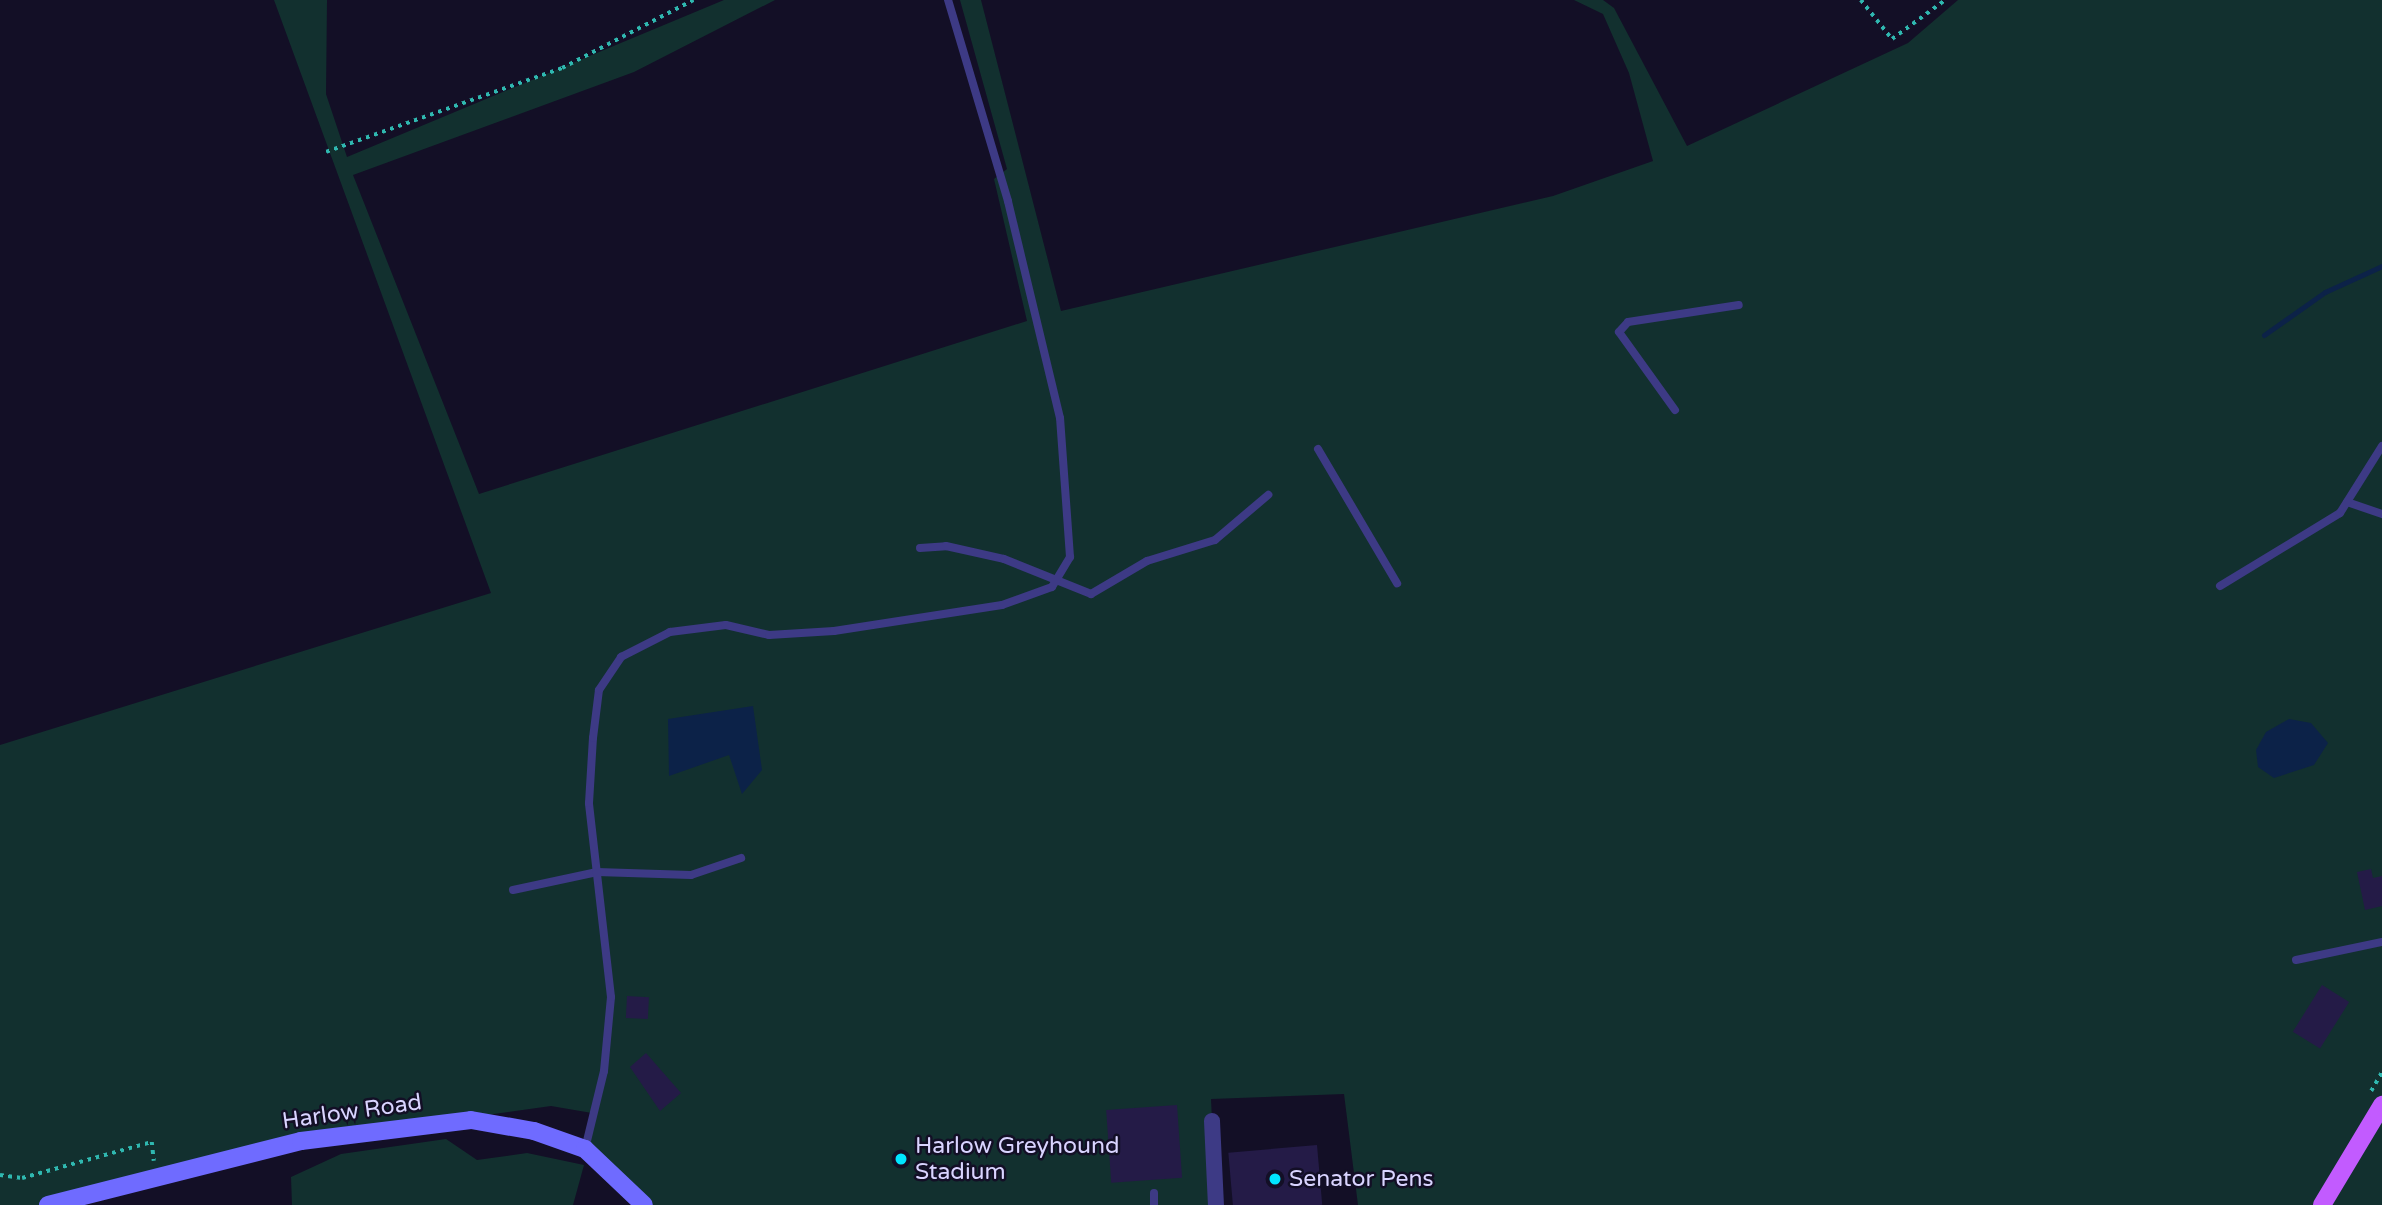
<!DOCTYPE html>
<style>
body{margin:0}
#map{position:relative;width:2382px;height:1205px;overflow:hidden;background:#130f26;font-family:"Varela Round",sans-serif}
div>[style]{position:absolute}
.green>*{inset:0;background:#12302f}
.water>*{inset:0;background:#0c2248}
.stream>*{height:5px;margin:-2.5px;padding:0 2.5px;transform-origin:2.5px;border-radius:2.5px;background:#0c2248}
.building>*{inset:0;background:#241b47;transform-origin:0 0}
.path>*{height:3.5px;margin-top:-1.75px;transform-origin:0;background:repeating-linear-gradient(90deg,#2fb8b0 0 3.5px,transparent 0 8.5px)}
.lane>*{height:8px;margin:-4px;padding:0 4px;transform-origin:4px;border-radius:4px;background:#3d3a85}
.street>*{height:16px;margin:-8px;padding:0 8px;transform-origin:8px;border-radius:8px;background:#3d3a85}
.secondary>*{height:18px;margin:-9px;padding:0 9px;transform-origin:9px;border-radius:9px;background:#6f6bff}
.primary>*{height:18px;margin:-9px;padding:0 9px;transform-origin:9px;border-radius:9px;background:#c25bff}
.dots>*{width:19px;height:19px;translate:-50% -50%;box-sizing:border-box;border:4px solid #130f26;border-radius:50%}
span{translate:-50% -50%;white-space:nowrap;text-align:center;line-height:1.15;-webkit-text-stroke:5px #130f26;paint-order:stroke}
.street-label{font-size:23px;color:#d9d4ff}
.poi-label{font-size:23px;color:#d9d4ff}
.left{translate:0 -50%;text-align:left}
</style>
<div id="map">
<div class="green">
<div style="clip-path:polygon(274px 0,327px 0,326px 94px,347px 157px,724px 0,775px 0,634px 72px,353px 175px,479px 494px,1027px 321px,994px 179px,1007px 169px,960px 0,981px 0,1061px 311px,1553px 196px,1653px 161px,1629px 73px,1603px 14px,1574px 0,1603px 0,1614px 8px,1687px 146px,1908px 43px,1958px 0,2382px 0,2382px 1205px,1358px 1205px,1344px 1094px,1211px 1099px,1216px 1205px,644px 1205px,585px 1149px,592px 1113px,551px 1106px,301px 1141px,48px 1205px,0 1205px,0 745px,491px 593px)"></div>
<div style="clip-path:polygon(446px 1139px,477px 1160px,527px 1153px,584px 1165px,573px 1205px,292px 1205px,291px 1177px,341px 1154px)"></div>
</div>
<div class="water">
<div style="clip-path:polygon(753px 706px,762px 770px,742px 794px,729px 755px,669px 776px,668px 719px)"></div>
<div style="clip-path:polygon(2289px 719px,2311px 723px,2328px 743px,2314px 765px,2274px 778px,2258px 767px,2256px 750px,2266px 732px)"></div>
</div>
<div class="stream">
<div style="left:2264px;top:335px;width:75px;rotate:-35.2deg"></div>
<div style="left:2325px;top:292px;width:63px;rotate:-24.5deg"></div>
</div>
<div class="building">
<div style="clip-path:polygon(2371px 869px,2373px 878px,2382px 876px,2382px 906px,2365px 910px,2357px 872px)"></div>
<div style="left:2322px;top:985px;width:32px;height:55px;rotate:32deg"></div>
<div style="left:627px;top:996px;width:22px;height:22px;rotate:3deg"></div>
<div style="clip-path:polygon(646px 1053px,681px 1093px,660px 1111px,630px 1067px)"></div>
<div style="left:1177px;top:1105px;width:73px;height:71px;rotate:86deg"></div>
<div style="left:1317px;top:1145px;width:60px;height:89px;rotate:85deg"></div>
</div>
<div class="path">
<div style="left:1861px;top:0;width:50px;rotate:51.5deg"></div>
<div style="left:1892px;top:39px;width:66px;rotate:-36.3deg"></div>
<div style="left:326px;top:152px;width:251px;rotate:-19.6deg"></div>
<div style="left:562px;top:68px;width:148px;rotate:-27.4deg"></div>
<div style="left:2371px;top:1091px;width:22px;rotate:-60deg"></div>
<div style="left:0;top:1175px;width:22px;rotate:8deg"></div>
<div style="left:22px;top:1178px;width:135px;rotate:-15.5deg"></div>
<div style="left:152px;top:1142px;width:19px;rotate:84deg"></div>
</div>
<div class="lane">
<div style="left:1675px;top:410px;width:96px;rotate:-125.7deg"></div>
<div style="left:1619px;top:332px;width:13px;rotate:-48deg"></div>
<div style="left:1628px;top:322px;width:112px;rotate:-8.7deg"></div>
<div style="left:1318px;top:449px;width:156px;rotate:59.5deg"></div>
<div style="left:2347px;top:502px;width:37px;rotate:19deg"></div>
<div style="left:920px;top:548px;width:26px;rotate:-4deg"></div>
<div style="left:946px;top:546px;width:59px;rotate:12.6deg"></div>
<div style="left:1004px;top:559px;width:94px;rotate:21.9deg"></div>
<div style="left:1091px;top:594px;width:65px;rotate:-30.5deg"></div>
<div style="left:1147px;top:561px;width:71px;rotate:-17.2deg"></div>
<div style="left:1215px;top:540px;width:70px;rotate:-40.3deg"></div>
<div style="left:2220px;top:586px;width:140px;rotate:-31.3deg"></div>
<div style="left:2340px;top:513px;width:79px;rotate:-57.9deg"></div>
<div style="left:513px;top:890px;width:86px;rotate:-12.1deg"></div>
<div style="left:597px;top:872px;width:94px;rotate:1.8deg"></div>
<div style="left:691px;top:875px;width:53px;rotate:-18.8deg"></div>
<div style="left:2296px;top:960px;width:88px;rotate:-11.8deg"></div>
<div style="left:585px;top:1149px;width:80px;rotate:-76.3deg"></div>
<div style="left:604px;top:1071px;width:74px;rotate:-84.6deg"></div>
<div style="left:611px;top:997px;width:195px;rotate:-96.5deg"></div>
<div style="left:589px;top:803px;width:65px;rotate:-86.5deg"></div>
<div style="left:593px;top:738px;width:48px;rotate:-82.9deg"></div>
<div style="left:599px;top:690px;width:40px;rotate:-56deg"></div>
<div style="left:621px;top:657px;width:55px;rotate:-27deg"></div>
<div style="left:670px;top:632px;width:56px;rotate:-7.1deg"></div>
<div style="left:726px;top:625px;width:44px;rotate:13.1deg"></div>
<div style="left:769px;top:635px;width:65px;rotate:-3.5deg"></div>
<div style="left:834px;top:631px;width:170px;rotate:-8.8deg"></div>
<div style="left:1002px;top:605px;width:53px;rotate:-19.8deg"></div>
<div style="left:1052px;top:587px;width:35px;rotate:-59deg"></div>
<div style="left:1070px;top:557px;width:139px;rotate:-94.1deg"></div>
<div style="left:1060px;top:418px;width:223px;rotate:-103.5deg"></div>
<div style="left:1008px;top:201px;width:210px;rotate:-106.6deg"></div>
<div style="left:1154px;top:1193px;width:12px;rotate:90deg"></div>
</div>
<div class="street">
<div style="left:1212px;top:1121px;width:84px;rotate:87.3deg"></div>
</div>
<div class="secondary">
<div style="left:48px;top:1205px;width:261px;rotate:-14.2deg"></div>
<div style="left:301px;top:1141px;width:171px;rotate:-7deg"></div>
<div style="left:471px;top:1120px;width:64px;rotate:9.9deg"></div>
<div style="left:534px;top:1131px;width:54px;rotate:19.4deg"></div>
<div style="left:585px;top:1149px;width:81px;rotate:43.5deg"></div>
</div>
<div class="primary">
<div style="left:2322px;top:1205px;width:117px;rotate:-59deg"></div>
</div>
<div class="dots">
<div style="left:901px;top:1159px;background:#00e5ff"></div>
<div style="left:1275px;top:1179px;background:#00e5ff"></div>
</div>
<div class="street-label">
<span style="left:352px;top:1112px;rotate:-8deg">Harlow Road</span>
</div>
<div class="poi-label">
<span class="left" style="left:915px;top:1159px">Harlow Greyhound<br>Stadium</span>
<span class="left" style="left:1289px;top:1179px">Senator Pens</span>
</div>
</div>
